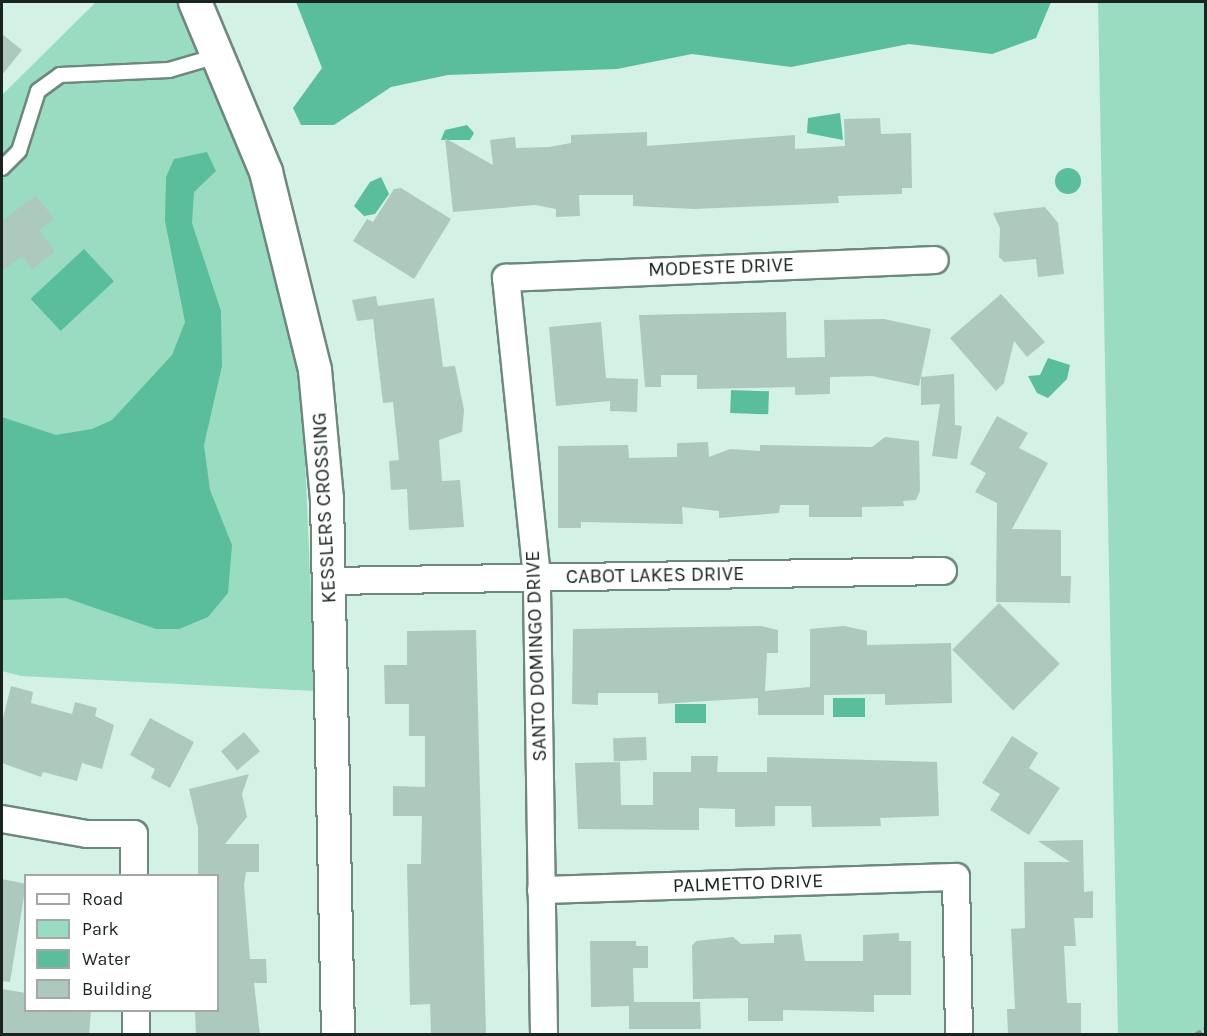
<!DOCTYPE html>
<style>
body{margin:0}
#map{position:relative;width:1207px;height:1036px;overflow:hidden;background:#d4f1e5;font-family:Karla,sans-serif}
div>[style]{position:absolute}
.green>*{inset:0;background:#9adcc2}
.water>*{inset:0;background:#5abd9b;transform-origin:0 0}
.round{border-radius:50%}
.building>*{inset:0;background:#adc9bd;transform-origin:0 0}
.path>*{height:4px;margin-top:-2px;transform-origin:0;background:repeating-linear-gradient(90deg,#82978f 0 6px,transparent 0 9px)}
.roads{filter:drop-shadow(2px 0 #6e887d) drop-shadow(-2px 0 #6e887d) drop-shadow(0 2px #6e887d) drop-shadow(0 -2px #6e887d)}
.service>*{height:14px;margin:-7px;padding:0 7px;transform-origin:7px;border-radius:7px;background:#fff}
.minor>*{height:26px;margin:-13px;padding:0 13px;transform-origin:13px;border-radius:13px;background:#fff}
.tertiary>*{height:32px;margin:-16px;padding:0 16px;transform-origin:16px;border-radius:16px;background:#fff}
span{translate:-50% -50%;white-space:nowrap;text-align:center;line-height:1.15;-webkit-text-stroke:4.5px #fff;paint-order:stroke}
.street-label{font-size:20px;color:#192420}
.frame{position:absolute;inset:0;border:3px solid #192420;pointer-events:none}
.legend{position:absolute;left:24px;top:874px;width:195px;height:138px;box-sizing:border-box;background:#fff;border:2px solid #a3a7a6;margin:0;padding:8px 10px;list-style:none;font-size:18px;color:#192420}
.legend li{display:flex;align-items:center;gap:12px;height:30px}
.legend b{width:30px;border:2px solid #a3a7a6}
</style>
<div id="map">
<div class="green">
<div style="clip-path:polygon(96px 2px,180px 2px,230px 109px,276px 260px,302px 389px,315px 691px,21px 676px,2px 671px,2px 95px)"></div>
<div style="clip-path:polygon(1098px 2px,1205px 2px,1205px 1034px,1118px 1034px)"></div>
</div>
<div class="water">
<div style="clip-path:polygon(296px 2px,1051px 2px,1036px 38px,992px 54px,909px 44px,791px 67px,692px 54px,617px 69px,448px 75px,391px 87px,334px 125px,301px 125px,293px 108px,322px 68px)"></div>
<div style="clip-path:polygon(840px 113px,843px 140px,807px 133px,808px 118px)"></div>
<div style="clip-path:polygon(467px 125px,474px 133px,470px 140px,441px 140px,445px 130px)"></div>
<div style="clip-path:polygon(207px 152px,216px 171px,194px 192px,192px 223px,221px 311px,222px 366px,204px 445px,210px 490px,232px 545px,228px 593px,208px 617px,179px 629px,156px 629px,66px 598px,2px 600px,2px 417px,56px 435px,92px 429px,112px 420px,172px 355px,185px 322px,165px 221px,166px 177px,174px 159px)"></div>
<div class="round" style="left:1055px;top:168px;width:26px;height:26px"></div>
<div style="clip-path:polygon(381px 177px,389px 194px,375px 214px,364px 216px,354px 206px,370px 182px)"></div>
<div style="left:84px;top:249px;width:44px;height:73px;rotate:47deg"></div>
<div style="clip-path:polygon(1048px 358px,1070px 365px,1067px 379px,1048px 398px,1037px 393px,1028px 376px,1040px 375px)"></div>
<div style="left:731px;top:390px;width:38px;height:23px;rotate:2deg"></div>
<div style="left:833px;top:698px;width:32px;height:19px"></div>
<div style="left:675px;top:704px;width:31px;height:19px"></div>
</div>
<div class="building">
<div style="clip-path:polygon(2px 34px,22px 50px,2px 75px)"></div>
<div style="clip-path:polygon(880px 118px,881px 134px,911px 133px,912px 188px,902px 188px,902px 194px,838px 196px,839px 203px,694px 209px,633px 206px,633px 195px,579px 195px,580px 216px,556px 217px,556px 209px,535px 205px,453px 212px,445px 138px,493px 165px,490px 140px,515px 137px,516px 148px,549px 147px,571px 143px,571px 135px,647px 132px,647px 146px,795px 135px,795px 149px,845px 146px,844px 119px)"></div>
<div style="clip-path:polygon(401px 188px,451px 219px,414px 279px,353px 241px,367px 219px,373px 222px,394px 189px)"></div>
<div style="clip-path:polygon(36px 195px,54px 219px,39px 230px,55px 252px,32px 269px,22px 256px,2px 271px,2px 221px)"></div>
<div style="clip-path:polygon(1045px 207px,1058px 223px,1064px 274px,1038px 277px,1036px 259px,1004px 262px,999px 257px,1000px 228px,993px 213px)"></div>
<div style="clip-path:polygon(1001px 294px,1045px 342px,1027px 357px,1014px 341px,1004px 383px,996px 391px,950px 338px)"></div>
<div style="clip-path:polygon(376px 296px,378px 306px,434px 298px,443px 367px,455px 366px,464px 410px,462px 432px,439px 440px,442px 481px,460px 480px,464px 527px,409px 530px,407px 489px,391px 490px,389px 461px,399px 460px,393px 402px,383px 403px,373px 319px,357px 321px,352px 300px)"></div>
<div style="clip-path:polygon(786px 312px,787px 358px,825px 357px,824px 320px,884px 319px,931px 329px,919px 386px,872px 376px,830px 377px,830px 394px,795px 395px,795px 387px,697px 389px,697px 375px,661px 375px,661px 387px,645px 387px,639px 315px)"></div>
<div style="clip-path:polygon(601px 322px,606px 378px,638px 379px,637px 412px,610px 411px,610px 401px,556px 406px,549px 327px)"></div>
<div style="clip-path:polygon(954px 374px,955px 425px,962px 426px,957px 459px,932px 456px,940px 404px,921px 405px,921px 377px)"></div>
<div style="clip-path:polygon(997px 416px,1028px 433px,1019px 448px,1048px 463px,1012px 529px,1061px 530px,1061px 576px,1071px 576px,1070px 603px,996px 602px,997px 503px,975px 492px,986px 473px,970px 464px)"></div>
<div style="clip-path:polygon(885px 437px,919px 441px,920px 491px,916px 500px,903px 501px,904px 506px,862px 507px,862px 517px,809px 517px,809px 505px,780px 505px,779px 513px,719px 518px,719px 511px,682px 507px,683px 524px,581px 522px,581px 528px,558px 528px,558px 446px,628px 445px,629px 458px,677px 457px,677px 443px,708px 442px,709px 457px,730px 449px,760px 451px,760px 445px,872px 447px)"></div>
<div style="left:999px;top:603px;width:86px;height:66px;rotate:45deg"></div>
<div style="clip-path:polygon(761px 626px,778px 630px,778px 653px,767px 653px,765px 691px,810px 687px,810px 629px,844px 626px,867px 631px,867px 645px,951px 643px,952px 703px,885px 705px,885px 694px,824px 695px,824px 715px,758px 715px,758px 698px,658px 704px,658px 693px,598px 693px,598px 705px,572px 704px,573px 629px)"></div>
<div style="clip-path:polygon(476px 630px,486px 1035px,431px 1035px,430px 1004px,410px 1005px,407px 864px,421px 864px,422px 816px,393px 816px,393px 786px,425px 787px,425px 736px,409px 736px,409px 704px,385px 704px,384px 665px,407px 665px,407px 631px)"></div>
<div style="clip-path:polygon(11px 686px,33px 692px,31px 703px,72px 714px,75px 702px,97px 708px,95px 716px,114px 725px,102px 769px,82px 763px,77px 781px,43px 772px,41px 777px,2px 763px,2px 722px)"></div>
<div style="clip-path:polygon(150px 718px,194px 742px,170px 788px,151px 778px,155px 769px,130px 755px)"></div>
<div style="left:244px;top:732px;width:25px;height:30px;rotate:50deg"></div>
<div style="clip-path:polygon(1012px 736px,1038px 753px,1029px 768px,1060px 788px,1029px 835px,990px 810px,1000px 794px,982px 783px)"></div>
<div style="left:646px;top:737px;width:23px;height:33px;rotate:88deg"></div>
<div style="clip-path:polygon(691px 756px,718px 756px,717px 772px,767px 772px,767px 757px,937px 762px,939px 816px,880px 818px,881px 826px,812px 827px,811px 806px,775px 806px,775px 826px,735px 827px,735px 809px,699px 808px,699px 830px,578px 829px,575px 763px,620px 762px,621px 805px,653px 805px,653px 772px,691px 772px)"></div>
<div style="clip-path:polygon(249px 774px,242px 794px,247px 817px,225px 844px,259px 844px,259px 872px,246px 872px,244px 885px,250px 959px,266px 959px,267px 983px,254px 983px,260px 1035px,196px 1035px,195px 1011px,218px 1011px,218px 876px,198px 876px,198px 828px,189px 789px)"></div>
<div style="clip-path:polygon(1083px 840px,1084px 892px,1093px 891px,1093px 918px,1074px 918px,1076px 946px,1064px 946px,1067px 1003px,1081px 1003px,1081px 1033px,1008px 1035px,1007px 1009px,1015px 1009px,1011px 929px,1025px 928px,1024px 862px,1070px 862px,1038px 841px)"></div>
<div style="clip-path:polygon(2px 879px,26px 884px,10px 982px,2px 981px)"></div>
<div style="clip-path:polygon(899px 933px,899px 941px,911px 941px,911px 995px,874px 995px,874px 1012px,783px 1010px,783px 1021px,748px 1021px,748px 998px,693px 999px,692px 946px,696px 941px,733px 937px,741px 944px,774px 943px,774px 935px,801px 934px,805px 961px,863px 961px,863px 935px)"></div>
<div style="clip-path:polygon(590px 941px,636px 941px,636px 946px,648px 946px,648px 968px,633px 968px,634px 1002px,700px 1002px,701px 1029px,629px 1029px,629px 1006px,591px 1007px)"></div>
<div style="clip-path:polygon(2px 989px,26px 993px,26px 1011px,91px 1011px,89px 1035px,2px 1035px)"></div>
</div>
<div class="path">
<div style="left:1196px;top:1034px;width:11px;rotate:-27deg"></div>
</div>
<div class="roads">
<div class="service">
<div style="left:2px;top:168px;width:24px;rotate:-45deg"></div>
<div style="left:19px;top:151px;width:63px;rotate:-72.4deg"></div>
<div style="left:38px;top:91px;width:27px;rotate:-36deg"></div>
<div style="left:60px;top:75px;width:109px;rotate:-2.6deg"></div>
<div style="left:169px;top:70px;width:50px;rotate:-16.3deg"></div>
</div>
<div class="minor">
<div style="left:330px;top:581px;width:613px;rotate:-0.93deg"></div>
<div style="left:2px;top:819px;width:86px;rotate:10deg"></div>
<div style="left:87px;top:834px;width:47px"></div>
<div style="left:134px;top:834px;width:42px;rotate:90deg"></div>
<div style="left:541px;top:890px;width:415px;rotate:-1.8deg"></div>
<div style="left:956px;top:877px;width:157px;rotate:88.9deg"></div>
<div style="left:136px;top:1010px;width:24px;rotate:90deg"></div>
<div style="left:544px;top:1034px;width:457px;rotate:-90.9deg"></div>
<div style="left:537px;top:577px;width:301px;rotate:-95.9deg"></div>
<div style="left:506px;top:278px;width:429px;rotate:-2.4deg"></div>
</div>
<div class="tertiary">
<div style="left:195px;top:2px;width:184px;rotate:67.3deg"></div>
<div style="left:266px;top:172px;width:204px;rotate:76.1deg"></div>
<div style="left:315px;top:370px;width:130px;rotate:84.7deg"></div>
<div style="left:327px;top:499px;width:535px;rotate:88.82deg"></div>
</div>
</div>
<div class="street-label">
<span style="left:721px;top:267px;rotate:-2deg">MODESTE DRIVE</span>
<span style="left:324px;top:508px;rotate:-93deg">KESSLERS CROSSING</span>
<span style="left:655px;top:575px;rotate:-1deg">CABOT LAKES DRIVE</span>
<span style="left:536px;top:656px;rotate:-92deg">SANTO DOMINGO DRIVE</span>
<span style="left:748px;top:883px;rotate:-2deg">PALMETTO DRIVE</span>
</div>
<div class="frame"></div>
<ul class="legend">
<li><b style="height:8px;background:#fff"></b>Road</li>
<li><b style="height:16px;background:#9adcc2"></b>Park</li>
<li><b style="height:16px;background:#5abd9b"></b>Water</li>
<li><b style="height:16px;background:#adc9bd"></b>Building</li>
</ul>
</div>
